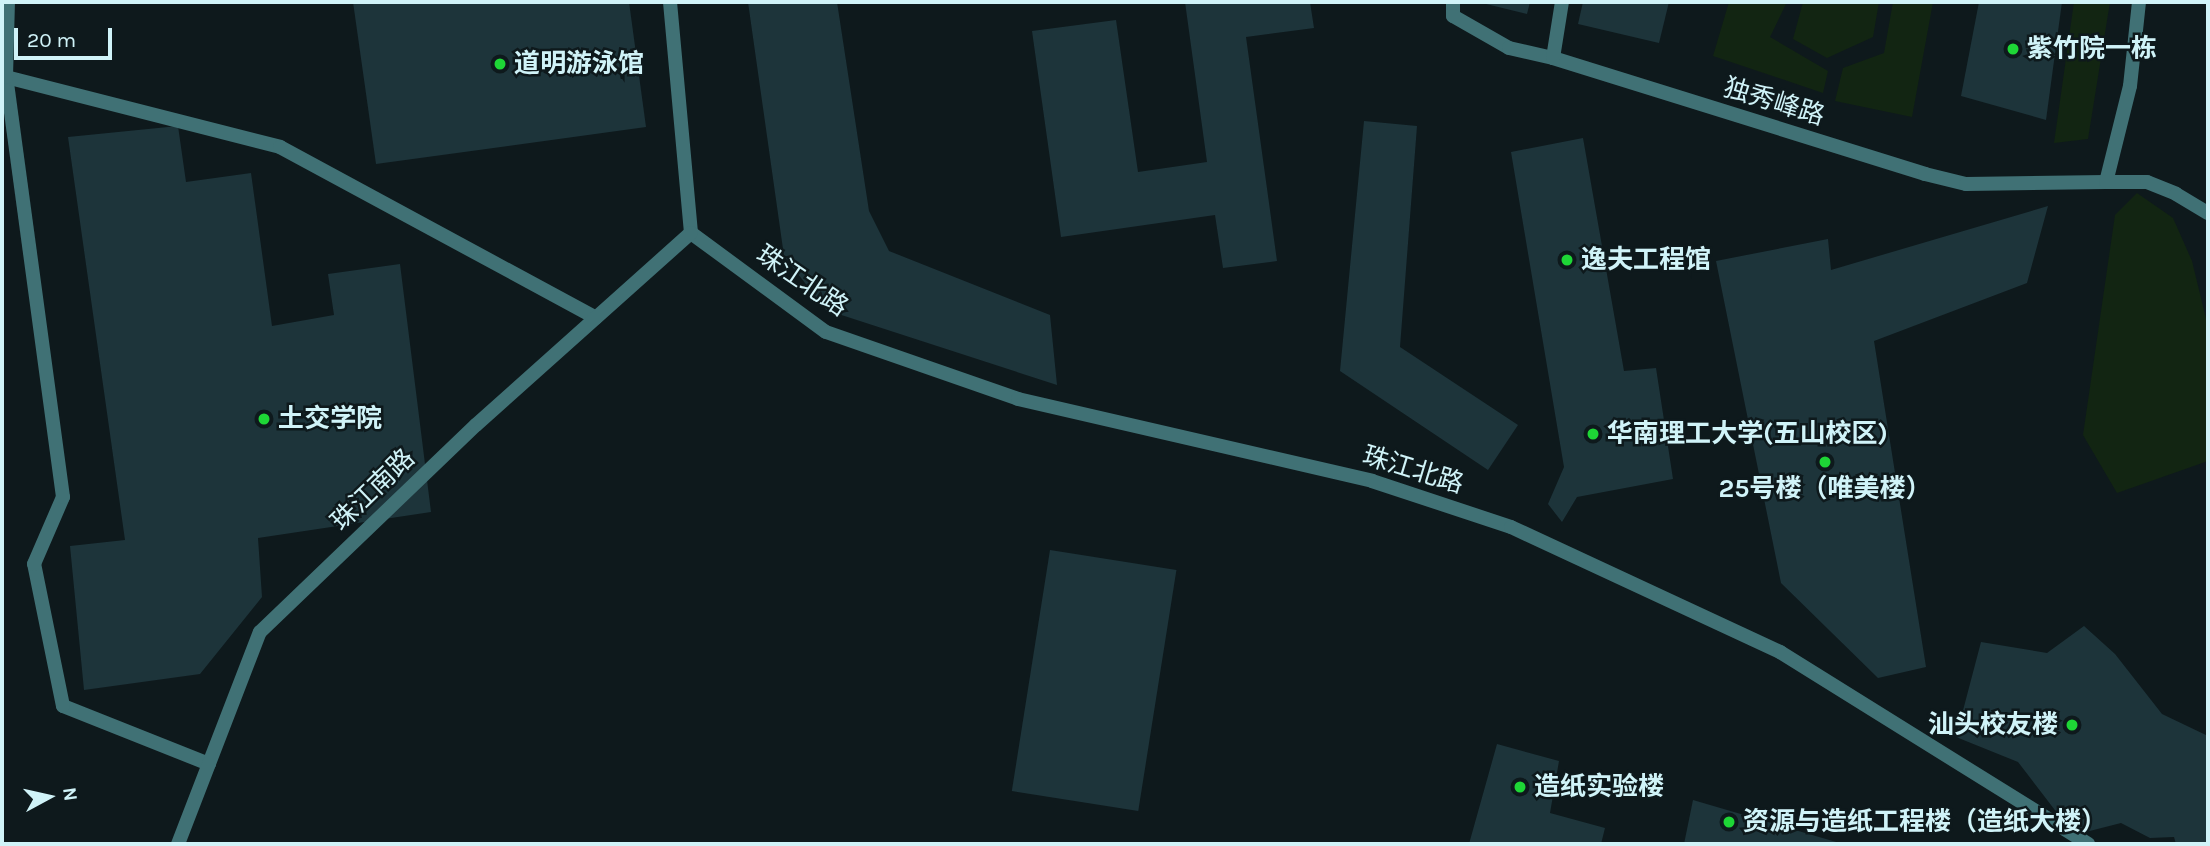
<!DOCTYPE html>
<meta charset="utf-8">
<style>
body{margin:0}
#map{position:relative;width:2210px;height:846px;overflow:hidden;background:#0e191c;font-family:Karla,"Noto Sans SC",sans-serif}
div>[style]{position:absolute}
.green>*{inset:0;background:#122512}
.building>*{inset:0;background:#1d343a;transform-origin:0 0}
.lane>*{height:14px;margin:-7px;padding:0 7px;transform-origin:7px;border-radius:7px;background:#407175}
.street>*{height:14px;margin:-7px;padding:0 7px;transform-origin:7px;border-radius:7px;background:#407175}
.dots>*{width:19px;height:19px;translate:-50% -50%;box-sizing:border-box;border:4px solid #0e191c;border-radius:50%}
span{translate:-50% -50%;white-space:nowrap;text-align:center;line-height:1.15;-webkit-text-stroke:5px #0e191c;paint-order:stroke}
.poi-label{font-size:26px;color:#d0f3f8;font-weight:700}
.left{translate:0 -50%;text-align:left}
.right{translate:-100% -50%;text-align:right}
.street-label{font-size:26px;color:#d0f3f8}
.frame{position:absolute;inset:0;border:4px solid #d0f3f8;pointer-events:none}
.north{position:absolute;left:14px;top:762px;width:70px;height:70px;-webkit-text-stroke:5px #0e191c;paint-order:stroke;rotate:82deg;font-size:19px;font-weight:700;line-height:28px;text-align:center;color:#d0f3f8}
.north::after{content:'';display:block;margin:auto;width:24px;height:32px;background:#d0f3f8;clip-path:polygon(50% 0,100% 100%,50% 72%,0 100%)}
.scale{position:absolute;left:14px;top:28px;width:98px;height:32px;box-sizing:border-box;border:4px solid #d0f3f8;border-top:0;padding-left:9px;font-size:21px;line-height:24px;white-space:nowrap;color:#d0f3f8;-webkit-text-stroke:5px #0e191c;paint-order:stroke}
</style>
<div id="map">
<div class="green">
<div style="clip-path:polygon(1729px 2px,1787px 2px,1770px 37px,1828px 71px,1823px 93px,1713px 56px)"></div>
<div style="clip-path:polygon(1803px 2px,1879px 2px,1873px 37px,1827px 58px,1793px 39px)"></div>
<div style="clip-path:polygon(1893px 2px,1933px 2px,1912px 117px,1835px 101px,1843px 68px,1884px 53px)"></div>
<div style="clip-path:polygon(2074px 2px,2110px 2px,2088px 139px,2054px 143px)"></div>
<div style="clip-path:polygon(2137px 193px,2173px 218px,2192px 261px,2208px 327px,2208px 461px,2117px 493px,2083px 435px,2115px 215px)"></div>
</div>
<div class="building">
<div style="clip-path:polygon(353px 2px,629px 2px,646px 127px,376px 164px)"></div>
<div style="clip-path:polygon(748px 2px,837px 2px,869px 211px,889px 251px,1050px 315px,1057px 385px,826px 310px,784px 256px)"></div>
<div style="clip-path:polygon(1185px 2px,1310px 2px,1314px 28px,1246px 37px,1277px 261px,1223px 268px,1215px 215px,1061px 237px,1032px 31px,1116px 20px,1138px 172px,1207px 162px)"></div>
<div style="clip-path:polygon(1478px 2px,1530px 2px,1527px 14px)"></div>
<div style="clip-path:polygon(1583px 2px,1669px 2px,1659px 43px,1578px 24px)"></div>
<div style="clip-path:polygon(1979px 2px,2062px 2px,2046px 120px,1961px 96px)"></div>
<div style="clip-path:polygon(1364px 121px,1417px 126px,1400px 347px,1518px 425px,1488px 470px,1340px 371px)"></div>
<div style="clip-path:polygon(178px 126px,186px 182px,251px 173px,272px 326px,334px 315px,328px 274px,400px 264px,431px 512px,258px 538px,262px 597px,200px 674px,84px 690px,70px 546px,125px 540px,68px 137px)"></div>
<div style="clip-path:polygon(1583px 138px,1624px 371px,1656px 368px,1673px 479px,1577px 497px,1562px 522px,1548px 504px,1564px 467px,1511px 152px)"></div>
<div style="clip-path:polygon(2048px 206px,2027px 283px,1874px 341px,1926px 667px,1878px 678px,1781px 583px,1716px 261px,1828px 239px,1831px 270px)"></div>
<div style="left:1050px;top:550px;width:128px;height:244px;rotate:9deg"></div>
<div style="clip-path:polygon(2084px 626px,2115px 654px,2162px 714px,2208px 736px,2208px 844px,2176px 844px,2174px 837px,2150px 838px,2121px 823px,2074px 835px,2018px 762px,1956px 737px,1981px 642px,2047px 653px)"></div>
<div style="clip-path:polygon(1497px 744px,1559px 761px,1550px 813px,1605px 828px,1601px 844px,1469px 844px)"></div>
<div style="clip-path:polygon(1693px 800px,1843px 844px,1684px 844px)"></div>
</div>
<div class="lane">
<div style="left:209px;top:764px;width:157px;rotate:-158.3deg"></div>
<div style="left:63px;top:706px;width:145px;rotate:-101.5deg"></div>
<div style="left:34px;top:564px;width:73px;rotate:-66.6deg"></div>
<div style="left:63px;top:497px;width:424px;rotate:-97.7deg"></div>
<div style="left:6px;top:77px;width:283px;rotate:14.3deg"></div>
<div style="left:280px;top:147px;width:359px;rotate:28.4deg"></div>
</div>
<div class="street">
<div style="left:670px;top:2px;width:232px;rotate:84.8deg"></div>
<div style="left:1453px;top:2px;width:14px;rotate:90deg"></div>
<div style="left:1453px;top:16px;width:64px;rotate:29.7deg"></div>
<div style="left:1509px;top:48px;width:45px;rotate:12.8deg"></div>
<div style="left:1553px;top:58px;width:390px;rotate:17.3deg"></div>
<div style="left:1925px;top:174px;width:42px;rotate:13.7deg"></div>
<div style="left:1966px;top:184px;width:140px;rotate:-0.8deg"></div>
<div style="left:2139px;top:2px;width:84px;rotate:96.1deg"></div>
<div style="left:2130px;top:86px;width:99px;rotate:104deg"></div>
<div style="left:2106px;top:182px;width:41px"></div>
<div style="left:2147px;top:182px;width:31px;rotate:22deg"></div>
<div style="left:2176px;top:194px;width:37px;rotate:31deg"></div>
<div style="left:1553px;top:58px;width:57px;rotate:-80.9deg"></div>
<div style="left:6px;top:77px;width:75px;rotate:-88.5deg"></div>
<div style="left:691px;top:233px;width:167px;rotate:36.3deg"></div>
<div style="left:826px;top:332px;width:203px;rotate:19.2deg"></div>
<div style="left:1018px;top:399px;width:363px;rotate:13deg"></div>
<div style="left:1372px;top:481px;width:146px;rotate:18.3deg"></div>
<div style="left:1511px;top:527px;width:297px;rotate:24.9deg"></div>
<div style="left:1780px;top:652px;width:363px;rotate:31.9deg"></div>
<div style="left:178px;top:844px;width:227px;rotate:-68.9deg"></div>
<div style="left:260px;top:632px;width:299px;rotate:-43.8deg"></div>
<div style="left:476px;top:425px;width:288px;rotate:-41.8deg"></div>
</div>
<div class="dots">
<div style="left:2013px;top:49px;background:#1ed636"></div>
<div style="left:500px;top:64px;background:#1ed636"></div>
<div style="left:1567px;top:260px;background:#1ed636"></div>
<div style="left:264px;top:419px;background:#1ed636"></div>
<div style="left:1593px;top:434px;background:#1ed636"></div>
<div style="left:1825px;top:462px;background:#1ed636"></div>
<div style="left:2072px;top:725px;background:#1ed636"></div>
<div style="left:1520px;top:787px;background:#1ed636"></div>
<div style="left:1729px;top:822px;background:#1ed636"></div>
</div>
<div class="poi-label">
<span class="left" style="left:2027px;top:49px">紫竹院一栋</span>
<span class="left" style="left:514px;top:64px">道明游泳馆</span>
<span class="left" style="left:1581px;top:260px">逸夫工程馆</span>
<span class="left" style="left:278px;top:419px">土交学院</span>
<span class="left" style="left:1607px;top:434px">华南理工大学(五山校区)</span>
<span style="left:1825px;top:489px">25号楼（唯美楼）</span>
<span class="right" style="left:2058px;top:725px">汕头校友楼</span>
<span class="left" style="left:1534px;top:787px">造纸实验楼</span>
<span class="left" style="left:1743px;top:822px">资源与造纸工程楼（造纸大楼）</span>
</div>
<div class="street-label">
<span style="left:1774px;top:102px;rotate:17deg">独秀峰路</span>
<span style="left:802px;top:281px;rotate:34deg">珠江北路</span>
<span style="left:1413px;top:470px;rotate:17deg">珠江北路</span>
<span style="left:373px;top:490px;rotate:-44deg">珠江南路</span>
</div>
<div class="frame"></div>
<div class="north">N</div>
<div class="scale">20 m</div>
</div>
